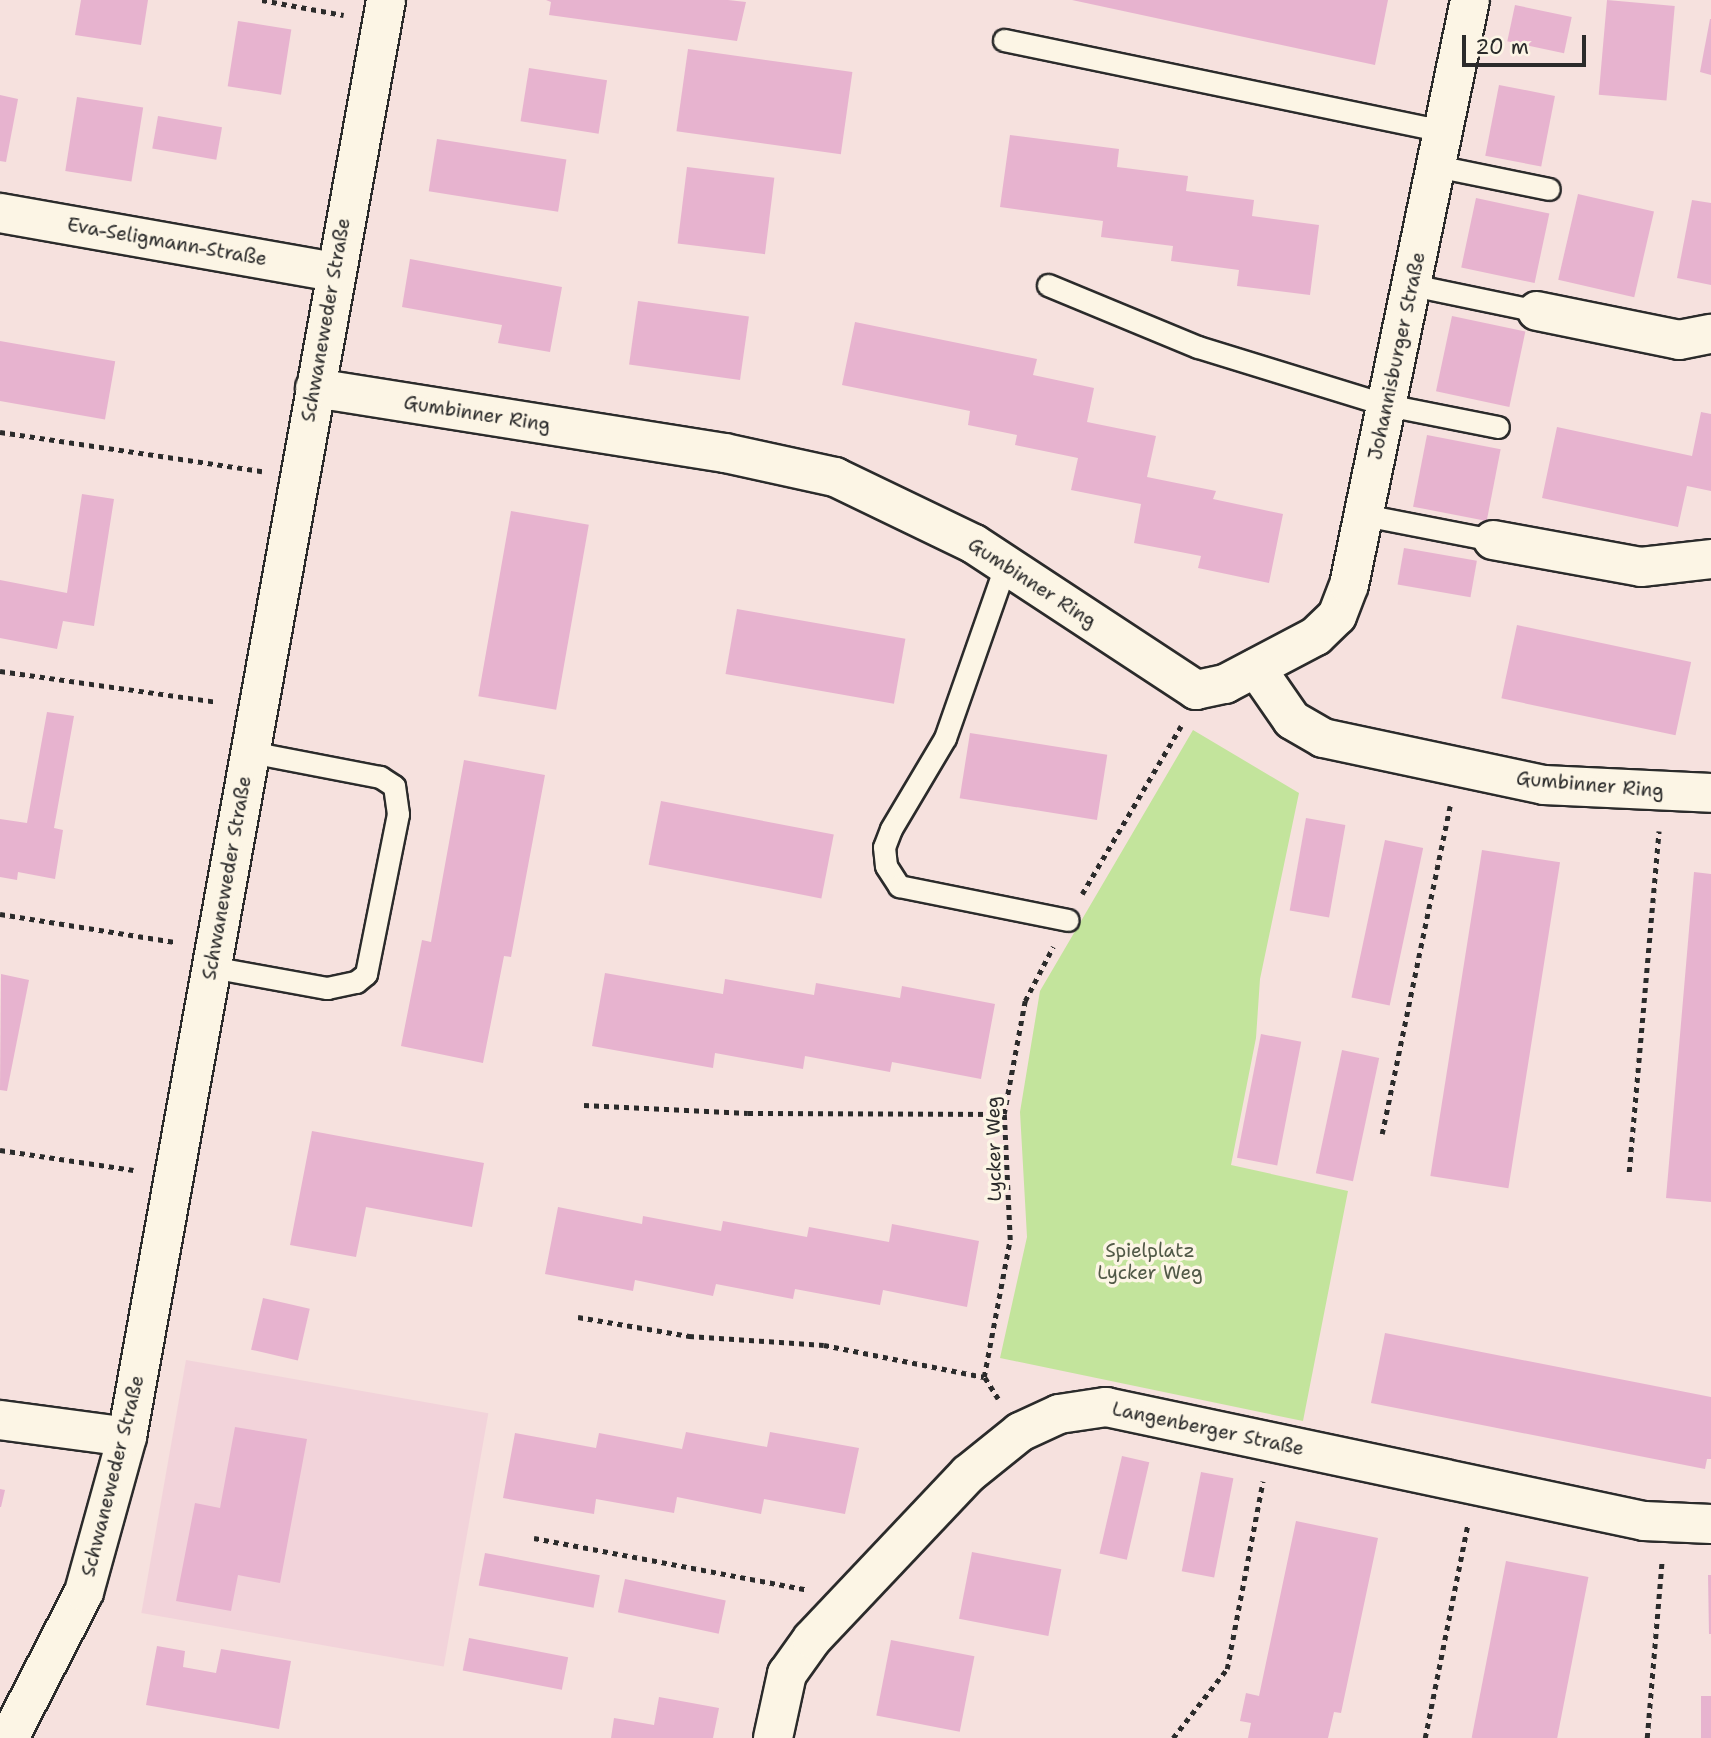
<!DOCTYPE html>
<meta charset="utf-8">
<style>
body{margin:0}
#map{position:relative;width:1711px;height:1738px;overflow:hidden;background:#f6e1de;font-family:"Shantell Sans",sans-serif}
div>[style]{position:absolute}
.built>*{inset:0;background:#f2d3da;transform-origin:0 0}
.green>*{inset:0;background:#c3e49c}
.building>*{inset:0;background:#e7b3cf;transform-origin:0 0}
.path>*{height:4.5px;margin-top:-2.25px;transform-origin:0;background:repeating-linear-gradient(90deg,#2b2b2b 0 5px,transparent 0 10px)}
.roads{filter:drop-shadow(2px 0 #2b2b2b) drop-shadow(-2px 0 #2b2b2b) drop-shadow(0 2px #2b2b2b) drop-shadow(0 -2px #2b2b2b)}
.service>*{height:21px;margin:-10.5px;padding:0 10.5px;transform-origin:10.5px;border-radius:10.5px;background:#fcf5e5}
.minor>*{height:38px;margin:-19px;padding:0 19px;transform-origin:19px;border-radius:19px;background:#fcf5e5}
.secondary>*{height:38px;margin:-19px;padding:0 19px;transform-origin:19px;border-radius:19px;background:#fcf5e5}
span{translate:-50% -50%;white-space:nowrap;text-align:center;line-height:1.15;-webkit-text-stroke:7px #fcf5e5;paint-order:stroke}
.street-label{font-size:19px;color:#2b2b2b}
.park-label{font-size:19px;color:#515947}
.scale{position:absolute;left:1462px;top:35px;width:124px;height:32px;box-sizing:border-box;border:4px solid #2b2b2b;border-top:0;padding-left:9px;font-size:21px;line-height:24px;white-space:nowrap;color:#2b2b2b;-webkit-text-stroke:5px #fcf5e5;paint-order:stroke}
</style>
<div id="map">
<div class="built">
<div style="left:186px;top:1360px;width:307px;height:257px;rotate:10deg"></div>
</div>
<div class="green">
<div style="clip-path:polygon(1193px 730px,1299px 793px,1260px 979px,1256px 1038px,1231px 1165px,1348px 1191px,1303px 1421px,1000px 1358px,1027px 1237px,1020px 1112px,1040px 991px)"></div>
</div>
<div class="building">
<div style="clip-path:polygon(81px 0,148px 0,141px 45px,75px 35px)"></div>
<div style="clip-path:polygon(546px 0,728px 0,746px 2px,737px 41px,549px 15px,551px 2px)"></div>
<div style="clip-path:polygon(1072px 0,1388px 0,1375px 65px)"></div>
<div style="left:1607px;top:0;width:68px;height:95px;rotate:5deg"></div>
<div style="left:1515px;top:5px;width:58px;height:37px;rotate:12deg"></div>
<div style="clip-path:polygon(1710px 19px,1711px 19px,1711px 75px,1700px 72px)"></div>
<div style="left:238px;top:21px;width:54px;height:66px;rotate:9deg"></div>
<div style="left:688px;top:49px;width:166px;height:83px;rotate:8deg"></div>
<div style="left:529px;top:68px;width:79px;height:54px;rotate:9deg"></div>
<div style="left:1499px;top:85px;width:57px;height:72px;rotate:11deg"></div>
<div style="clip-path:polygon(0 95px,18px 99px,6px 162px,0 161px)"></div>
<div style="left:77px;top:97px;width:67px;height:75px;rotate:9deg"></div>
<div style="left:158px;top:116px;width:65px;height:33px;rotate:10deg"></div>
<div style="clip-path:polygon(1010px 135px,1119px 149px,1117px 167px,1188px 176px,1186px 191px,1254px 200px,1252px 216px,1319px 225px,1310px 295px,1237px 286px,1239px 270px,1171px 261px,1173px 246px,1101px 237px,1103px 221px,1000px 207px)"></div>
<div style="left:437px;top:139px;width:131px;height:53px;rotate:9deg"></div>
<div style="left:687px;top:167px;width:88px;height:77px;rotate:7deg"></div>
<div style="left:1578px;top:194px;width:78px;height:88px;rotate:13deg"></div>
<div style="left:1476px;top:198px;width:75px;height:71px;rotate:12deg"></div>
<div style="clip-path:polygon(1692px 200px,1711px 203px,1711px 285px,1677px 278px)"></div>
<div style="clip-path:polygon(410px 259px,562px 287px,550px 352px,498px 343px,502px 325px,402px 307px)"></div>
<div style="left:638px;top:301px;width:112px;height:64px;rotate:8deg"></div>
<div style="left:1452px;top:316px;width:75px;height:77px;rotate:12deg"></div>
<div style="clip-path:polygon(855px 322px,1037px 359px,1033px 375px,1094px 388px,1087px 422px,1156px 436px,1147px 477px,1216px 491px,1213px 499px,1283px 514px,1269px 583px,1198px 568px,1201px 556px,1134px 543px,1141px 504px,1071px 490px,1078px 458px,1015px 445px,1017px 435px,968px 425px,970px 411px,842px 385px)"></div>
<div style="left:0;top:341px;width:117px;height:59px;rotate:10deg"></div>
<div style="clip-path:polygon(1701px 412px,1711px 414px,1711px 491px,1687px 486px,1678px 527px,1542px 498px,1557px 427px,1692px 456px)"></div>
<div style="left:1427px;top:435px;width:75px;height:73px;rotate:11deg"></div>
<div style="clip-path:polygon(82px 494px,114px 499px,94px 626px,63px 621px,57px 649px,0 638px,0 580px,67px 593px)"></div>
<div style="left:511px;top:511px;width:79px;height:188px;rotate:10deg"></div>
<div style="left:1404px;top:548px;width:74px;height:37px;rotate:10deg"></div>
<div style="left:737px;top:609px;width:171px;height:66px;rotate:10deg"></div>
<div style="left:1517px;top:625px;width:178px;height:75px;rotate:12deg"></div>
<div style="clip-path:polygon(47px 712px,74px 716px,54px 828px,63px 830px,55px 879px,18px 872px,17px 880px,0 877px,0 819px,27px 823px)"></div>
<div style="left:970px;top:733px;width:139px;height:66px;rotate:9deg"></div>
<div style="clip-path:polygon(464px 760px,545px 775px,511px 957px,504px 956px,483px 1063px,401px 1046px,422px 940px,431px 942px)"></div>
<div style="left:661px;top:801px;width:176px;height:65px;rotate:11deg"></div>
<div style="left:1306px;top:818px;width:40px;height:94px;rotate:10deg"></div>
<div style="left:1385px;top:840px;width:39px;height:161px;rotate:12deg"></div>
<div style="left:1482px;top:850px;width:79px;height:330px;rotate:9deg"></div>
<div style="clip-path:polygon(1694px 872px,1711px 874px,1711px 1202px,1666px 1198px)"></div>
<div style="clip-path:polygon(605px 973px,723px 994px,725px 979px,814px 995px,816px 983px,900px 998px,902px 986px,995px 1004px,981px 1079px,892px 1062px,890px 1072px,805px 1056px,803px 1069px,715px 1053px,713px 1068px,592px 1046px)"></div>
<div style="clip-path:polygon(1px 974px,29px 980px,7px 1091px,0 1090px)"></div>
<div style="left:1261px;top:1034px;width:41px;height:126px;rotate:11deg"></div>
<div style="left:1342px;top:1050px;width:38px;height:126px;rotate:12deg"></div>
<div style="clip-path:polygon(312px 1131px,484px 1163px,472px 1227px,366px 1207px,356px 1257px,290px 1245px)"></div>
<div style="clip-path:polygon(558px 1207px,642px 1224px,643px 1216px,721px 1231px,723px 1221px,807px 1237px,809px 1227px,889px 1242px,892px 1224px,979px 1241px,967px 1307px,883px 1290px,880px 1305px,795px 1289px,793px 1299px,716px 1284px,713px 1296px,635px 1280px,633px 1291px,545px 1274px)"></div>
<div style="left:263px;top:1298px;width:48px;height:53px;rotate:13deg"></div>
<div style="clip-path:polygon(1385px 1333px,1711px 1397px,1711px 1459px,1707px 1459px,1705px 1469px,1371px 1403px)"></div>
<div style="clip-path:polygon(235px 1427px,307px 1439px,280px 1583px,238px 1575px,231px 1611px,176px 1601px,195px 1503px,220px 1508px)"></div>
<div style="clip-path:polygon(686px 1432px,767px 1447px,770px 1432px,859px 1448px,845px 1514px,764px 1499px,761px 1514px,677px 1497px,674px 1513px,596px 1499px,594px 1514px,503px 1498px,515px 1433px,596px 1448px,599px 1433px,682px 1449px)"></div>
<div style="left:1122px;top:1456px;width:28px;height:100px;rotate:13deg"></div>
<div style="left:1201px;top:1472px;width:33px;height:101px;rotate:11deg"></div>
<div style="clip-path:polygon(0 1489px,5px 1490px,1px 1507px,0 1507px)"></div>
<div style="clip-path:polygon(1296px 1521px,1378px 1538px,1341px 1713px,1334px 1712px,1328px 1738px,1248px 1738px,1251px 1723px,1240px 1721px,1246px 1693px,1259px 1696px)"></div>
<div style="left:972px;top:1552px;width:91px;height:68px;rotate:11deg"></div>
<div style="left:485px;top:1553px;width:117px;height:33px;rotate:11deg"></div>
<div style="left:1506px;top:1561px;width:84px;height:180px;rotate:11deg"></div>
<div style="clip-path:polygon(1708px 1575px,1711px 1575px,1711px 1634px,1709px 1634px)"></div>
<div style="left:625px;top:1579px;width:103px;height:34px;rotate:12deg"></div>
<div style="left:469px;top:1638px;width:101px;height:33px;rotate:11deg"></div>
<div style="left:891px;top:1640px;width:85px;height:77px;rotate:11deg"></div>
<div style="clip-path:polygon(157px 1646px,185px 1651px,183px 1667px,216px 1673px,221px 1649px,291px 1661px,279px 1729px,146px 1705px)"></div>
<div style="left:1701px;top:1696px;width:10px;height:42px"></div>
<div style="clip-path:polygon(659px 1697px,719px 1708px,713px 1738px,611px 1738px,614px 1718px,654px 1725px)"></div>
</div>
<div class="path">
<div style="left:262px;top:0;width:83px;rotate:10.4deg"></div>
<div style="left:0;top:432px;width:265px;rotate:8.5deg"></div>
<div style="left:0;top:671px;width:219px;rotate:8.1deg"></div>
<div style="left:1082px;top:894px;width:195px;rotate:-59.5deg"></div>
<div style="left:0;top:914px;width:177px;rotate:9.1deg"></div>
<div style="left:584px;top:1105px;width:164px;rotate:2.8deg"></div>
<div style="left:748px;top:1113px;width:256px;rotate:0.2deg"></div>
<div style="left:1382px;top:1134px;width:335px;rotate:-78.3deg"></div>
<div style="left:0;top:1150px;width:135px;rotate:8.5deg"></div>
<div style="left:1629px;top:1172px;width:342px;rotate:-85deg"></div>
<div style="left:578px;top:1317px;width:113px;rotate:9.7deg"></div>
<div style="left:689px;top:1336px;width:135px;rotate:3.8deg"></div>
<div style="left:824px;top:1345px;width:163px;rotate:11.3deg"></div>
<div style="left:998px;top:1399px;width:26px;rotate:-122deg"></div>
<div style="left:984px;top:1377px;width:139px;rotate:-79.3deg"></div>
<div style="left:1010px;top:1240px;width:126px;rotate:-92.7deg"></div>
<div style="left:1004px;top:1114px;width:115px;rotate:-79.5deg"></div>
<div style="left:1025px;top:1001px;width:61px;rotate:-62.6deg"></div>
<div style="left:534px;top:1538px;width:276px;rotate:10.7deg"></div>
<div style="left:1173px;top:1738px;width:88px;rotate:-52deg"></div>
<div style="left:1227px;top:1669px;width:191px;rotate:-79.2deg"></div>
<div style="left:1425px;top:1738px;width:219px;rotate:-78.7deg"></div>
<div style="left:1647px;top:1738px;width:178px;rotate:-85.2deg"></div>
</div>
<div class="roads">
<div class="service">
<div style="left:1004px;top:40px;width:448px;rotate:11.7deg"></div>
<div style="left:1436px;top:166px;width:115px;rotate:11.5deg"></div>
<div style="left:1048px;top:285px;width:162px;rotate:22.5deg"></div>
<div style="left:1198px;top:347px;width:198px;rotate:17.1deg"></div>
<div style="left:1387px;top:405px;width:113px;rotate:11.2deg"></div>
<div style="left:1412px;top:285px;width:128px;rotate:11.7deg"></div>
<div style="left:1364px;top:515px;width:131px;rotate:11deg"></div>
<div style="left:1006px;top:564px;width:184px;rotate:109.3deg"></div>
<div style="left:945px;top:738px;width:106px;rotate:120.7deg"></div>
<div style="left:891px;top:829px;width:19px;rotate:111deg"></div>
<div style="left:884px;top:847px;width:19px;rotate:84deg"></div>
<div style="left:886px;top:866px;width:24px;rotate:57deg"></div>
<div style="left:899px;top:886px;width:172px;rotate:11.4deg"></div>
<div style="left:211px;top:967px;width:118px;rotate:10.3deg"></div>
<div style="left:327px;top:988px;width:30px;rotate:-12deg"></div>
<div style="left:356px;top:982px;width:13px;rotate:-39deg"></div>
<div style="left:366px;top:974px;width:163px;rotate:-78.7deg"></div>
<div style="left:398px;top:814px;width:28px;rotate:-98deg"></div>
<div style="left:394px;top:786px;width:17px;rotate:-147deg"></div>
<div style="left:380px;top:777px;width:132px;rotate:-169.1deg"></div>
</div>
<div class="minor">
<div style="left:0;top:213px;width:339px;rotate:10deg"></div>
<div style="left:1537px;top:311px;width:145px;rotate:11.5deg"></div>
<div style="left:1679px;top:340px;width:33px;rotate:-11deg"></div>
<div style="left:315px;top:388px;width:415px;rotate:9deg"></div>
<div style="left:725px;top:453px;width:113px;rotate:12.3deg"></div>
<div style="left:835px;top:477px;width:154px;rotate:25.7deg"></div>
<div style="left:974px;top:544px;width:266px;rotate:33.3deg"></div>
<div style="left:1196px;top:690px;width:30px;rotate:-12deg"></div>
<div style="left:1225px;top:684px;width:103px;rotate:-27.8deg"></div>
<div style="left:1316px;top:636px;width:29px;rotate:-44deg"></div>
<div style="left:1337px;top:616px;width:33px;rotate:-69deg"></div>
<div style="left:1349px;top:585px;width:597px;rotate:-78.31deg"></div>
<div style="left:1493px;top:540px;width:150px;rotate:10.3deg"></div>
<div style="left:1641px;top:567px;width:70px;rotate:-6.5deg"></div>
<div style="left:1256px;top:668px;width:63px;rotate:55.3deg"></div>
<div style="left:1292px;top:720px;width:36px;rotate:30deg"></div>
<div style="left:1323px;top:738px;width:226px;rotate:12deg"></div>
<div style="left:1544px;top:785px;width:167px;rotate:2.7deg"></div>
<div style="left:0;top:1420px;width:128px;rotate:7.6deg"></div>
<div style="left:773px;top:1738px;width:66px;rotate:-77.7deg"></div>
<div style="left:787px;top:1674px;width:43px;rotate:-54.5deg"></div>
<div style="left:812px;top:1639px;width:227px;rotate:-46.6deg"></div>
<div style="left:968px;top:1474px;width:67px;rotate:-38.9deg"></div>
<div style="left:1020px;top:1432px;width:43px;rotate:-24.8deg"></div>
<div style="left:1059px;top:1414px;width:48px;rotate:-8.5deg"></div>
<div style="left:1106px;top:1407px;width:550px;rotate:11.96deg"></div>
<div style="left:1644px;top:1521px;width:67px;rotate:2.6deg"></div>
</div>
<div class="secondary">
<div style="left:9px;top:1738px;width:164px;rotate:-62.8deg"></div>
<div style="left:84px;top:1592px;width:161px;rotate:-74.5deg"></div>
<div style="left:127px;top:1437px;width:1460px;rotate:-79.78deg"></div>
</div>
</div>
<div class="street-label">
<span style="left:167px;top:242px;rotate:10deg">Eva-Seligmann-Straße</span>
<span style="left:326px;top:320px;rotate:-80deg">Schwaneweder Straße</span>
<span style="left:1397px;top:356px;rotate:-78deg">Johannisburger Straße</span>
<span style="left:477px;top:414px;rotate:9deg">Gumbinner Ring</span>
<span style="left:1032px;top:583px;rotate:33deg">Gumbinner Ring</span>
<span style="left:1590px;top:785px;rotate:5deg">Gumbinner Ring</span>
<span style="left:227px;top:878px;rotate:-80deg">Schwaneweder Straße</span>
<span style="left:994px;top:1149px;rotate:-91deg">Lycker Weg</span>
<span style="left:1208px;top:1429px;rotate:12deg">Langenberger Straße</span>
<span style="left:113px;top:1476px;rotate:-76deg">Schwaneweder Straße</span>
</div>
<div class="park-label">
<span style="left:1150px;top:1262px">Spielplatz<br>Lycker Weg</span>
</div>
<div class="scale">20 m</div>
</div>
